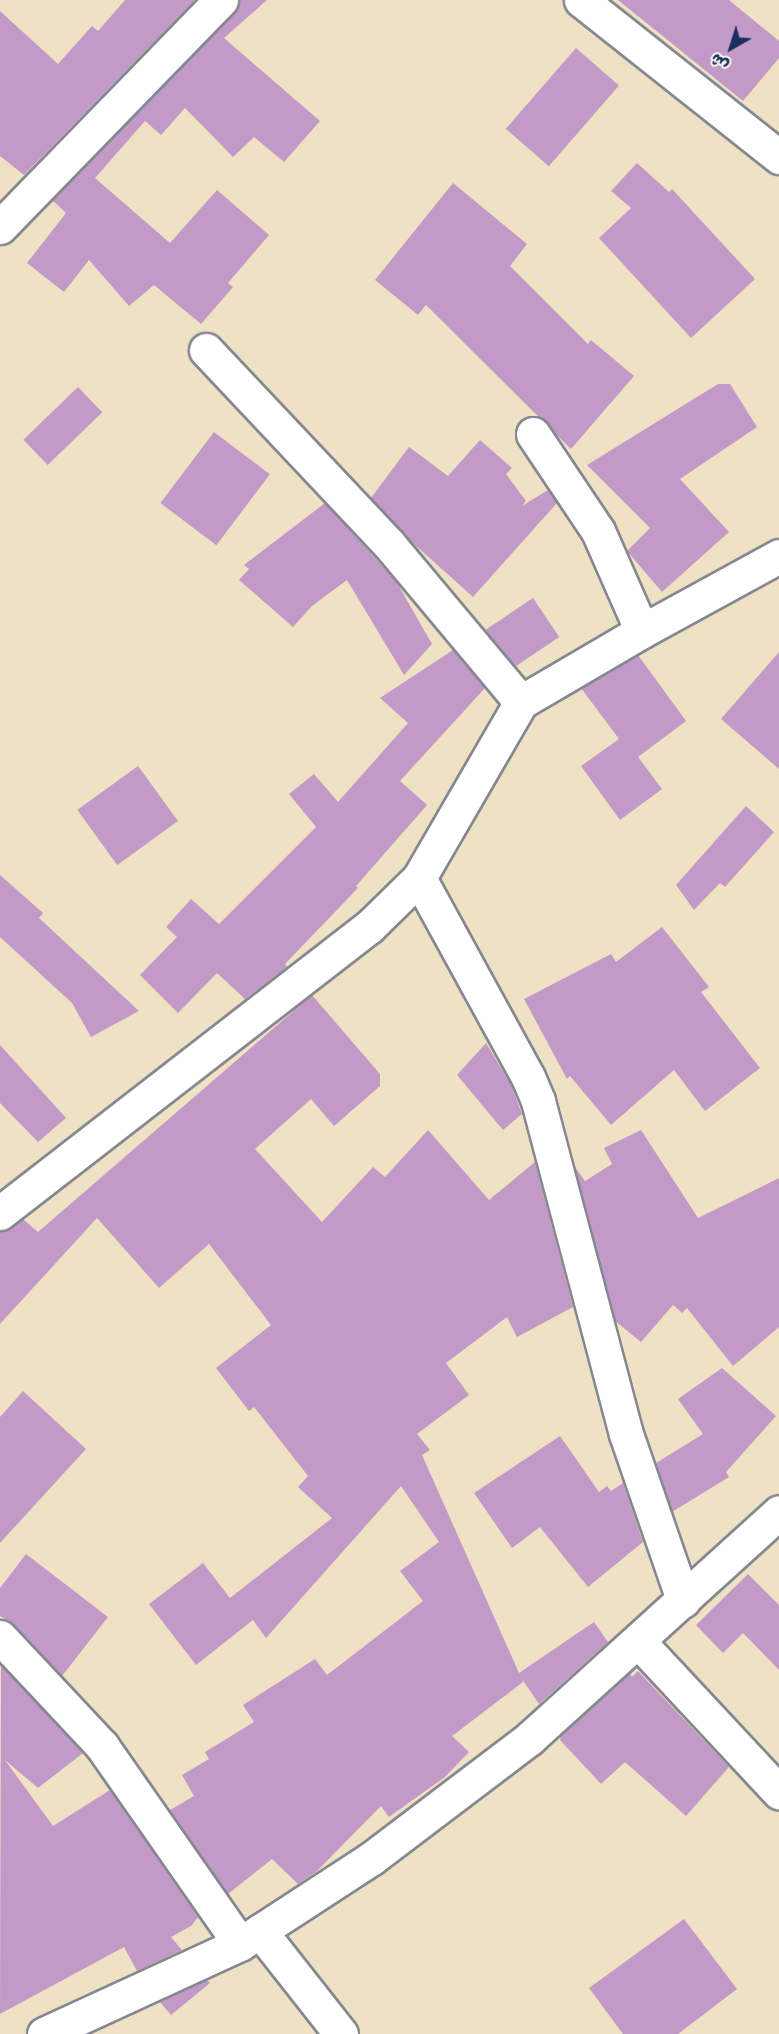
<!DOCTYPE html>
<meta charset="utf-8">
<style>
body{margin:0}
#map{position:relative;width:779px;height:2034px;overflow:hidden;background:#efe1c3;font-family:Caveat,"Playpen Sans Arabic",sans-serif}
div>[style]{position:absolute}
.building>*{inset:0;background:#c39ac7;transform-origin:0 0}
.roads{filter:drop-shadow(2px 0 #858890) drop-shadow(-2px 0 #858890) drop-shadow(0 2px #858890) drop-shadow(0 -2px #858890)}
.minor>*{height:33px;margin:-16.5px;padding:0 16.5px;transform-origin:16.5px;border-radius:16.5px;background:#fff}
span{translate:-50% -50%;white-space:nowrap;text-align:center;line-height:1.15;-webkit-text-stroke:4.5px #f6f6f2;paint-order:stroke}
.north{position:absolute;left:701px;top:18px;width:60px;height:60px;-webkit-text-stroke:4px #f6f6f2;paint-order:stroke;rotate:219deg;font-size:16px;font-weight:700;line-height:24px;text-align:center;color:#1b2f5e}
.north::after{content:'';display:block;margin:auto;width:21px;height:27px;background:#1b2f5e;clip-path:polygon(50% 0,100% 100%,50% 72%,0 100%)}
</style>
<div id="map">
<div class="building">
<div style="clip-path:polygon(125px 0,195px 0,24px 175px,0 156px,0 11px,58px 64px,92px 26px,98px 31px)"></div>
<div style="clip-path:polygon(239px 0,267px 0,224px 38px,320px 121px,284px 162px,254px 137px,233px 157px,185px 108px,161px 135px,145px 121px,95px 178px,170px 243px,217px 190px,269px 235px,228px 283px,233px 287px,201px 324px,154px 285px,129px 306px,89px 260px,64px 292px,27px 263px,66px 213px,52px 200px,234px 13px)"></div>
<div style="clip-path:polygon(618px 0,729px 0,779px 41px,779px 58px,743px 101px)"></div>
<div style="left:576px;top:48px;width:57px;height:107px;rotate:41deg"></div>
<div style="clip-path:polygon(637px 163px,669px 192px,672px 189px,755px 279px,691px 338px,599px 238px,631px 208px,611px 191px)"></div>
<div style="clip-path:polygon(453px 183px,527px 244px,510px 266px,588px 344px,591px 340px,634px 376px,571px 449px,426px 305px,418px 315px,375px 280px)"></div>
<div style="clip-path:polygon(718px 384px,730px 384px,757px 427px,680px 479px,729px 532px,662px 592px,627px 551px,650px 528px,587px 465px)"></div>
<div style="left:78px;top:387px;width:35px;height:76px;rotate:46deg"></div>
<div style="left:214px;top:432px;width:70px;height:89px;rotate:37deg"></div>
<div style="clip-path:polygon(480px 440px,512px 468px,506px 474px,526px 501px,522px 506px,548px 490px,557px 503px,473px 597px,414px 544px,371px 498px,409px 447px,448px 476px)"></div>
<div style="clip-path:polygon(325px 503px,396px 581px,432px 644px,404px 675px,347px 580px,312px 606px,293px 627px,239px 580px,249px 569px,244px 565px)"></div>
<div style="left:533px;top:598px;width:47px;height:57px;rotate:56deg"></div>
<div style="clip-path:polygon(453px 650px,485px 688px,400px 781px,427px 805px,356px 886px,358px 888px,285px 964px,287px 967px,245px 999px,217px 973px,178px 1013px,140px 975px,177px 937px,166px 927px,191px 899px,219px 924px,316px 827px,289px 794px,314px 774px,338px 802px,408px 723px,380px 698px)"></div>
<div style="clip-path:polygon(779px 652px,779px 769px,721px 719px)"></div>
<div style="clip-path:polygon(638px 655px,686px 721px,638px 757px,662px 789px,620px 820px,581px 766px,619px 739px,581px 688px)"></div>
<div style="left:138px;top:766px;width:68px;height:75px;rotate:54deg"></div>
<div style="clip-path:polygon(746px 806px,774px 832px,725px 887px,720px 883px,694px 910px,676px 885px)"></div>
<div style="clip-path:polygon(0 875px,43px 913px,39px 918px,139px 1011px,91px 1037px,72px 1003px,0 937px)"></div>
<div style="clip-path:polygon(662px 927px,709px 987px,701px 992px,760px 1068px,705px 1111px,674px 1070px,611px 1125px,570px 1076px,567px 1079px,524px 999px,611px 954px,616px 962px)"></div>
<div style="clip-path:polygon(312px 995px,380px 1074px,380px 1086px,334px 1126px,311px 1099px,255px 1149px,322px 1222px,373px 1167px,385px 1177px,428px 1130px,489px 1200px,535px 1162px,573px 1307px,517px 1337px,507px 1317px,446px 1363px,469px 1395px,417px 1434px,430px 1450px,422px 1455px,519px 1673px,594px 1622px,608px 1642px,539px 1704px,522px 1679px,523px 1682px,452px 1736px,469px 1752px,445px 1777px,389px 1817px,381px 1806px,317px 1871px,298px 1884px,272px 1859px,228px 1894px,170px 1810px,194px 1796px,182px 1775px,209px 1759px,205px 1752px,254px 1722px,243px 1705px,315px 1659px,327px 1675px,423px 1601px,400px 1571px,439px 1542px,401px 1486px,266px 1638px,253px 1620px,196px 1665px,149px 1604px,203px 1563px,230px 1598px,332px 1518px,298px 1487px,308px 1476px,254px 1407px,249px 1411px,216px 1368px,271px 1325px,209px 1244px,159px 1288px,97px 1218px,0 1324px,0 1231px,23px 1219px,38px 1232px)"></div>
<div style="clip-path:polygon(486px 1043px,511px 1085px,522px 1114px,503px 1130px,457px 1075px)"></div>
<div style="clip-path:polygon(0 1045px,66px 1118px,38px 1142px,0 1103px)"></div>
<div style="clip-path:polygon(641px 1130px,698px 1218px,779px 1178px,779px 1327px,733px 1366px,687px 1308px,682px 1313px,673px 1305px,641px 1342px,615px 1321px,575px 1167px,585px 1181px,612px 1164px,604px 1148px)"></div>
<div style="clip-path:polygon(722px 1368px,776px 1416px,726px 1472px,729px 1477px,672px 1512px,656px 1463px,703px 1434px,678px 1399px)"></div>
<div style="clip-path:polygon(23px 1391px,86px 1449px,0 1543px,0 1417px)"></div>
<div style="clip-path:polygon(560px 1436px,599px 1492px,607px 1486px,611px 1491px,623px 1483px,643px 1542px,588px 1587px,540px 1527px,512px 1548px,474px 1493px)"></div>
<div style="clip-path:polygon(26px 1554px,108px 1617px,62px 1676px,14px 1624px,0 1616px,0 1588px)"></div>
<div style="clip-path:polygon(748px 1574px,779px 1605px,779px 1670px,743px 1633px,723px 1653px,696px 1625px)"></div>
<div style="clip-path:polygon(1px 1665px,83px 1753px,38px 1788px,5px 1760px,53px 1826px,110px 1790px,198px 1917px,191px 1926px,171px 1937px,182px 1950px,137px 1971px,124px 1947px,0 2014px)"></div>
<div style="clip-path:polygon(638px 1671px,729px 1767px,686px 1816px,625px 1762px,601px 1784px,560px 1740px,561px 1735px,630px 1673px,632px 1677px)"></div>
<div style="clip-path:polygon(684px 1919px,737px 1989px,678px 2034px,623px 2034px,589px 1988px)"></div>
<div style="clip-path:polygon(207px 1980px,210px 1983px,171px 2015px,160px 2002px)"></div>
</div>
<div class="roads">
<div class="minor">
<div style="left:581px;top:0;width:253px;rotate:38.4deg"></div>
<div style="left:0;top:227px;width:317px;rotate:-45.8deg"></div>
<div style="left:206px;top:350px;width:265px;rotate:46.7deg"></div>
<div style="left:388px;top:543px;width:207px;rotate:50.1deg"></div>
<div style="left:521px;top:702px;width:140px;rotate:-30.4deg"></div>
<div style="left:533px;top:434px;width:117px;rotate:56.2deg"></div>
<div style="left:598px;top:531px;width:109px;rotate:66.3deg"></div>
<div style="left:642px;top:631px;width:156px;rotate:-28.7deg"></div>
<div style="left:419px;top:878px;width:227px;rotate:61.3deg"></div>
<div style="left:528px;top:1077px;width:26px;rotate:67deg"></div>
<div style="left:538px;top:1101px;width:344px;rotate:75.2deg"></div>
<div style="left:626px;top:1434px;width:176px;rotate:71deg"></div>
<div style="left:0;top:1213px;width:467px;rotate:-37.8deg"></div>
<div style="left:369px;top:927px;width:70px;rotate:-44.4deg"></div>
<div style="left:419px;top:878px;width:203px;rotate:-59.9deg"></div>
<div style="left:0;top:1637px;width:149px;rotate:46.9deg"></div>
<div style="left:102px;top:1746px;width:241px;rotate:55.1deg"></div>
<div style="left:638px;top:1641px;width:207px;rotate:47deg"></div>
<div style="left:260px;top:1931px;width:131px;rotate:51.8deg"></div>
<div style="left:44px;top:2034px;width:216px;rotate:-24.7deg"></div>
<div style="left:240px;top:1944px;width:158px;rotate:-33.1deg"></div>
<div style="left:372px;top:1858px;width:198px;rotate:-37.2deg"></div>
<div style="left:530px;top:1738px;width:336px;rotate:-42.2deg"></div>
</div>
</div>
<div class="north">ش</div>
</div>
